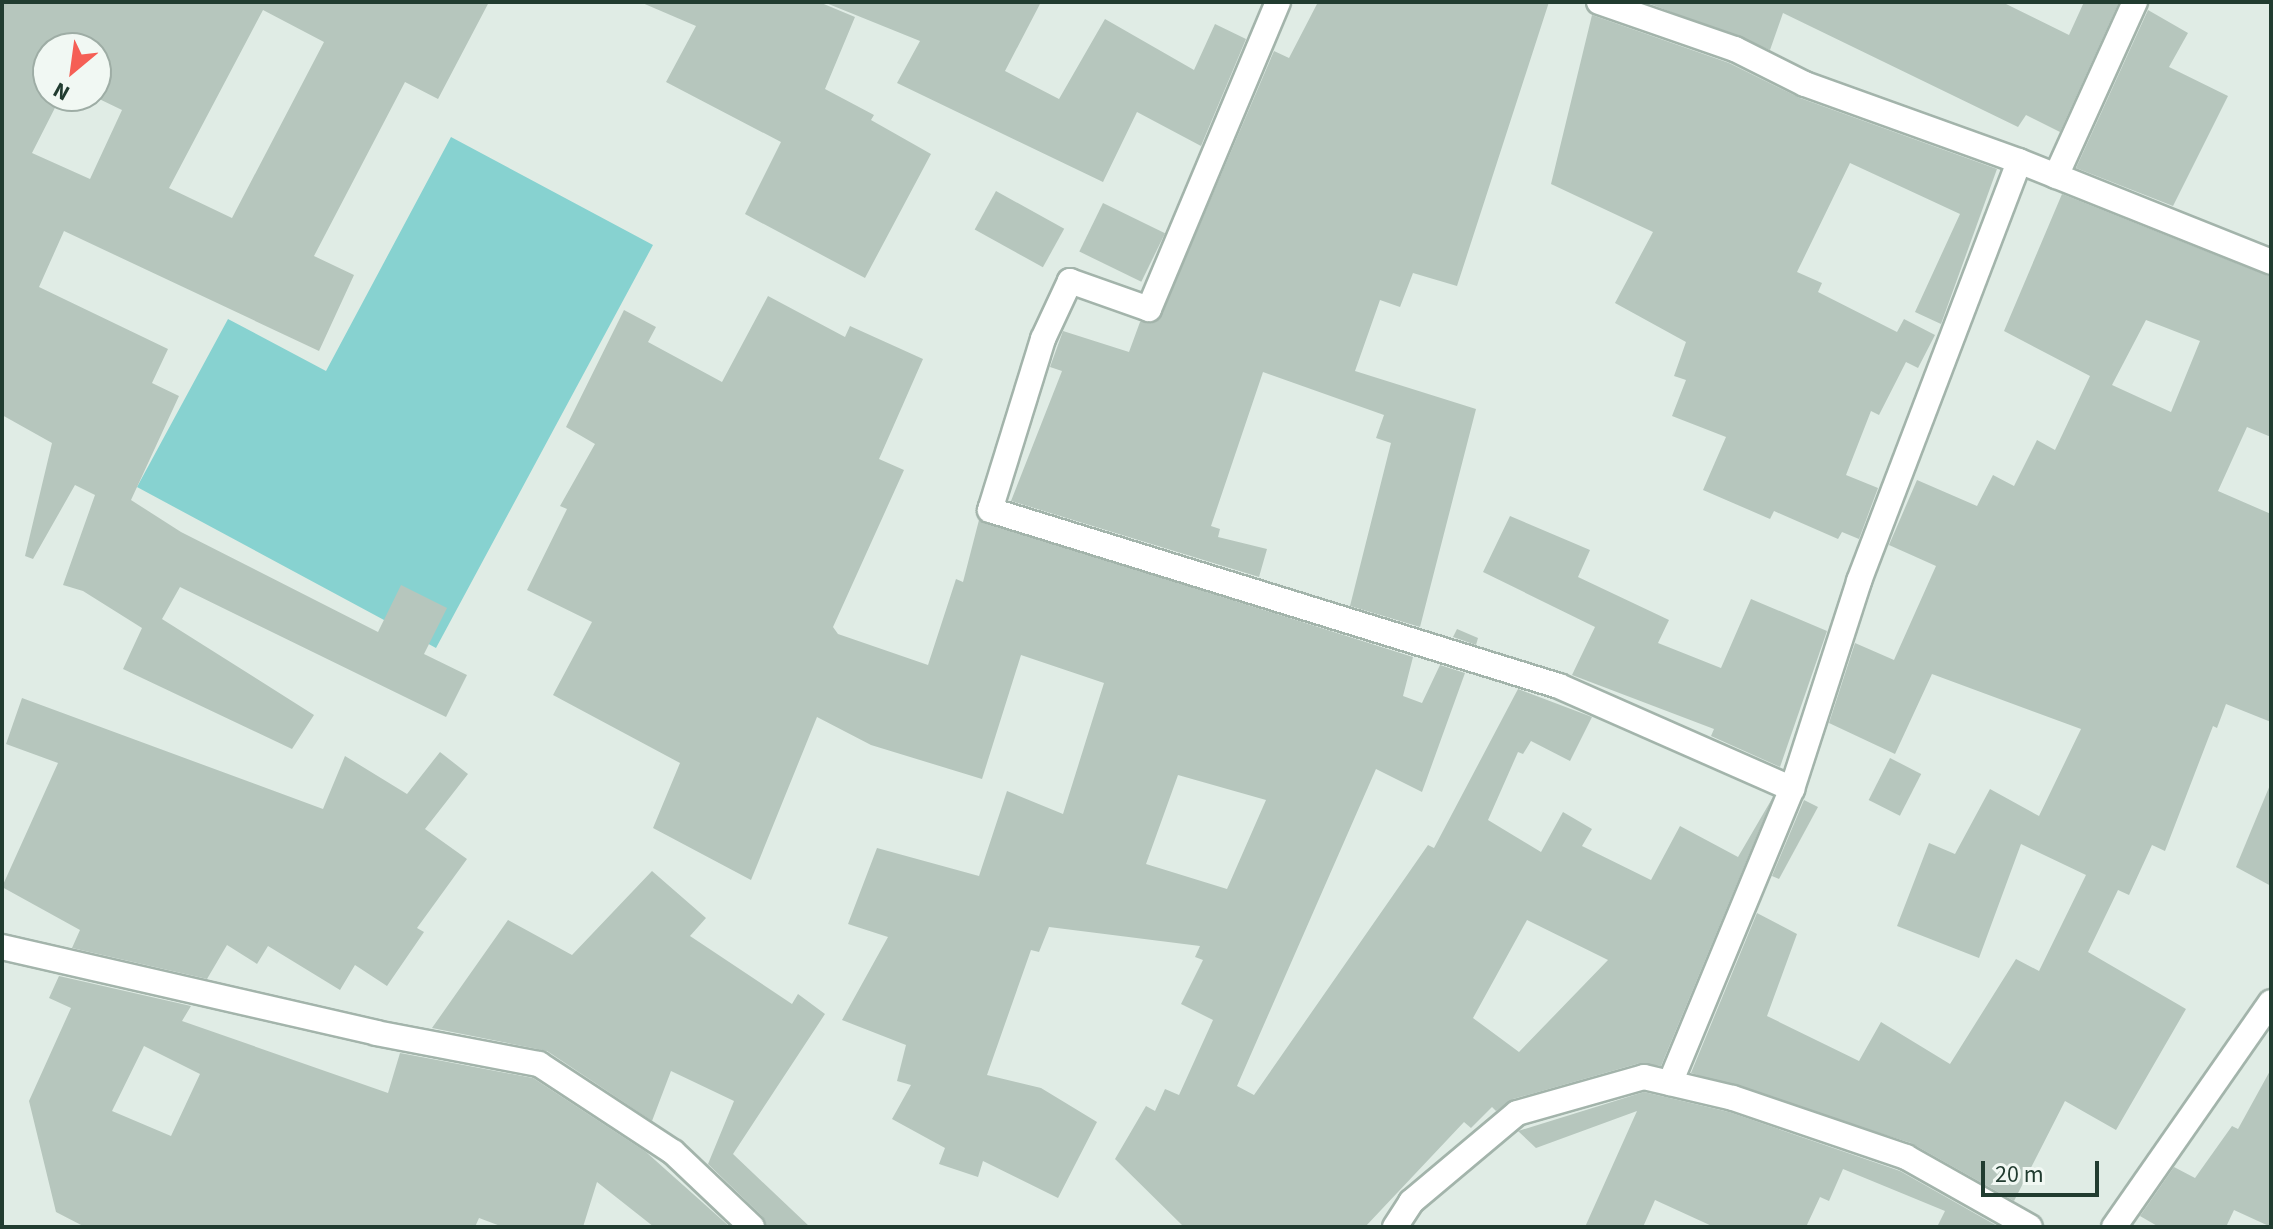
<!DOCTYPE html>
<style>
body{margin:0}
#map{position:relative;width:2273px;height:1229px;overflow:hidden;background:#e0ece5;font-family:"Source Sans 3",sans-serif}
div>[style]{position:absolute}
.water>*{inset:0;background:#87d2d0}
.building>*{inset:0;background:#b6c6bd;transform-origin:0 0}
.roads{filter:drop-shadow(2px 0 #a3b4ab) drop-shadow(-2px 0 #a3b4ab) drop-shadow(0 2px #a3b4ab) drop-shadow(0 -2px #a3b4ab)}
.minor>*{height:24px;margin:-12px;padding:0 12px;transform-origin:12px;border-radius:12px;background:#fff}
.tertiary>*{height:24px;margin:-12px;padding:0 12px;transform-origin:12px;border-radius:12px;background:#fff}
span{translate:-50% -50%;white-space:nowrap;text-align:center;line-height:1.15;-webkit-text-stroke:7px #f1f8f3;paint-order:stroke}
.frame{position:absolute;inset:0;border:4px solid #213c30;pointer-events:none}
.north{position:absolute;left:32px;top:32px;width:80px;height:80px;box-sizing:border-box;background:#f1f8f3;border:2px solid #9eada5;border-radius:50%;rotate:209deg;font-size:22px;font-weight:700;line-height:32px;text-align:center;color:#213c30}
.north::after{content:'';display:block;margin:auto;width:28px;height:36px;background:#f55f55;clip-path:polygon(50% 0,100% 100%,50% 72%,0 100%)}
.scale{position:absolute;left:1981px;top:1161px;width:118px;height:36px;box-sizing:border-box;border:4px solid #213c30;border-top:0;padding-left:10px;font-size:24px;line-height:28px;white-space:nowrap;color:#213c30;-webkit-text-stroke:6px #f1f8f3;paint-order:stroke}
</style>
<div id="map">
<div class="water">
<div style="clip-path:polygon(451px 137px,653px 245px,436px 648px,137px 487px,228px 319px,326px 371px)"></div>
</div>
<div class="building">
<div style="clip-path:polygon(evenodd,2px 2px,489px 2px,438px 99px,405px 82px,314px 256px,354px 275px,319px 351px,64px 231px,39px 287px,168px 349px,152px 383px,179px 396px,131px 500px,181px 532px,378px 632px,401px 585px,447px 608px,424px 654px,467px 675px,446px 717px,180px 587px,162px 619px,314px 715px,292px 749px,123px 669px,142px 628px,83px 591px,63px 585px,95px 495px,75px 485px,33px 559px,25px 556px,52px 443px,2px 415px,2px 2px,263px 10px,324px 42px,232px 218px,169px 188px,263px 10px,2px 2px,48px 48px,96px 48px,93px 96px,122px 110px,90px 179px,32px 153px,61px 96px,48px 96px,48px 48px)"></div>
<div style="clip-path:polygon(640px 2px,819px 2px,855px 17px,825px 89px,874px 115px,871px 120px,931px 154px,865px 278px,745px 214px,781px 142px,666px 82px,696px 26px)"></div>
<div style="clip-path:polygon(1041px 2px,1005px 71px,1059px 99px,1105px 19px,1194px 70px,1215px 24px,1246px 39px,1201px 146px,1137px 112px,1103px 182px,897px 83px,920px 41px,826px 3px)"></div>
<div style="clip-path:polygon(1318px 2px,1549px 2px,1457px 286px,1413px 273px,1400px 307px,1380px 300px,1355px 371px,1476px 409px,1420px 627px,1350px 606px,1391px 443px,1376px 438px,1384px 415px,1263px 372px,1211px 526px,1220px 529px,1218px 537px,1267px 549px,1259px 577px,1011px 501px,1062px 371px,1050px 367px,1063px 331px,1129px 352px,1140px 322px,1159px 320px,1274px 51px,1289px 58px)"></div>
<div style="clip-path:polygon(1645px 2px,2002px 2px,2069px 35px,2084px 2px,2119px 2px,2060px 132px,2026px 115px,2018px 127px,1783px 13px,1770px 50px)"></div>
<div style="clip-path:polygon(2148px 10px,2188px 33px,2169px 67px,2228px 96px,2173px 206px,2076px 168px)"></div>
<div style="clip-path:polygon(1592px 15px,1729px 63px,1800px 98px,1997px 169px,1941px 324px,1915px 312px,1960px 214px,1850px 163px,1797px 272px,1822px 283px,1818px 292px,1897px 332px,1904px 319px,1935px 335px,1918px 368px,1906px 362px,1879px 415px,1871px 411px,1846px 475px,1878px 488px,1859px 539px,1842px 532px,1838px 539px,1774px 511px,1770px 519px,1703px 490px,1726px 437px,1672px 416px,1686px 380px,1674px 376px,1686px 342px,1615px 303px,1653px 232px,1551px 184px)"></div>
<div style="left:996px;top:191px;width:78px;height:44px;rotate:29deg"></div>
<div style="clip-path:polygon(evenodd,2062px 194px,2271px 277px,2271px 437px,2247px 427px,2218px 491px,2271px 514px,2271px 722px,2226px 704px,2217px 728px,2213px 726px,2165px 851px,2152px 845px,2129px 895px,2118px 890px,2088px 952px,2186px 1009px,2116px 1130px,2065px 1101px,2014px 1201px,1911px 1143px,1691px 1073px,1757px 913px,1797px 934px,1767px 1016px,1859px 1061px,1881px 1022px,1950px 1064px,2016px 959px,2039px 971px,2086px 875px,2021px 844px,1979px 958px,1897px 926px,1929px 843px,1955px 854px,1990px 789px,2039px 816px,2081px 729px,1932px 674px,1895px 754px,1829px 723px,1855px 643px,1894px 660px,1936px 566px,1889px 545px,1917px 480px,1977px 506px,1993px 475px,2014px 486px,2037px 440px,2055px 450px,2090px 376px,2004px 331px,2062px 194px,2146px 320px,2200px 341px,2171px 412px,2112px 385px,2146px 320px)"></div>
<div style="left:1103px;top:203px;width:69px;height:54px;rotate:26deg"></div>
<div style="clip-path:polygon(evenodd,768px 296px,845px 337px,850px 326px,923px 359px,879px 459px,904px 470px,833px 627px,838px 634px,928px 665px,956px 579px,963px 582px,979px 520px,1413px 657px,1403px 696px,1422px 703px,1440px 665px,1465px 673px,1422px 792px,1376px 769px,1237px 1086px,1254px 1095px,1428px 845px,1434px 848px,1518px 689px,1592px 717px,1570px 761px,1531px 741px,1523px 754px,1518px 752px,1488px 820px,1541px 852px,1563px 812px,1592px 829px,1582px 846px,1651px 880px,1680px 826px,1738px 857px,1773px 797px,1661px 1066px,1640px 1063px,1513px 1099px,1496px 1111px,1492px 1107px,1471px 1128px,1464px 1122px,1365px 1227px,1184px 1227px,1115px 1159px,1146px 1106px,1155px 1111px,1165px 1089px,1179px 1095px,1213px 1020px,1181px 1004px,1203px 960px,1195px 957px,1200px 946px,1049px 927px,1039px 952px,1031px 950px,987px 1075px,1041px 1088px,1097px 1122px,1058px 1198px,983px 1161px,978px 1177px,939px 1164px,945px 1148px,892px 1119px,911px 1085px,897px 1081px,906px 1045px,842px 1020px,888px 937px,848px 924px,877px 848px,979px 876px,1007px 791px,1063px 814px,1104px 683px,1021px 655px,982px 779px,871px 745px,817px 717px,751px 880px,653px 828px,680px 763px,553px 695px,592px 622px,527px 590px,567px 509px,560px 506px,595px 444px,566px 427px,624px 310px,656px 327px,648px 342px,722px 382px,768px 296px,1178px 775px,1266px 800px,1227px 889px,1146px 864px,1178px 775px,768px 296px,1527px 920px,1608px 960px,1519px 1052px,1473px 1018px,1527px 920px)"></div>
<div style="clip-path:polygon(1510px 516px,1590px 550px,1578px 577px,1669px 620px,1658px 643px,1721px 668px,1751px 599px,1827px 631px,1780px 767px,1711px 736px,1714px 729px,1572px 675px,1595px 627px,1483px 572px)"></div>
<div style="clip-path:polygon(1457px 629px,1478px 638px,1476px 645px,1453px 637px)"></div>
<div style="clip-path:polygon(22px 698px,323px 809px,345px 756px,407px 794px,440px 752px,468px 774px,425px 829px,467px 859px,417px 928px,424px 932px,387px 986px,355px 965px,340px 990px,268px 946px,257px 964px,227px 945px,207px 979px,72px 948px,80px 930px,2px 887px,58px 763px,6px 744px)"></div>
<div style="left:1890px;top:758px;width:35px;height:47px;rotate:27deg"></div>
<div style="clip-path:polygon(2270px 785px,2271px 785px,2271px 886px,2236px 867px)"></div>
<div style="clip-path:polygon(1804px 800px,1818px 807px,1779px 879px,1772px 876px)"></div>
<div style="clip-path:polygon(652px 871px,706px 918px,690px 936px,792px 1004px,798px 994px,825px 1014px,733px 1154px,810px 1227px,767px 1227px,762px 1216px,708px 1164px,734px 1101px,671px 1071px,652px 1121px,547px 1051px,432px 1028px,508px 920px,572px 955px)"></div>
<div style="clip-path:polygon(evenodd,59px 976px,191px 1006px,182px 1021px,388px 1093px,400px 1053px,533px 1078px,646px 1152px,730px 1227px,654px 1227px,597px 1182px,583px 1227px,503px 1227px,479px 1218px,475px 1227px,85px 1227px,56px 1212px,29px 1101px,71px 1008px,49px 998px,59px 976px,144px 1046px,200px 1074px,171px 1136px,112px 1111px,144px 1046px)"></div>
<div style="clip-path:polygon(2271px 1069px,2271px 1227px,2234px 1210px,2226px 1227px,2159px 1227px,2140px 1216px,2174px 1167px,2195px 1178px,2232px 1126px,2238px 1129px)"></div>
<div style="clip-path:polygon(1644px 1092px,1729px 1112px,1900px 1171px,1999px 1227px,1937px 1227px,1945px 1211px,1843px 1169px,1829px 1201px,1820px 1197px,1806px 1227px,1714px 1227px,1655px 1200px,1643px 1227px,1585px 1227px,1637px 1111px,1536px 1148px,1518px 1131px)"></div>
</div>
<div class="roads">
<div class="minor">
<div style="left:1278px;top:2px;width:333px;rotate:112.8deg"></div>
<div style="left:1149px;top:309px;width:84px;rotate:-160.5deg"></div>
<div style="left:1070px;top:281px;width:64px;rotate:115deg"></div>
<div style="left:1043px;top:339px;width:179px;rotate:107.2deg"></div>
<div style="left:990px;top:510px;width:596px;rotate:17.19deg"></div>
<div style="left:1559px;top:686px;width:255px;rotate:23.8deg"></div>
<div style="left:1792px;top:789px;width:219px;rotate:-72.1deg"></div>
<div style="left:1859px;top:581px;width:449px;rotate:-69.1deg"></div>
<div style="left:2056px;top:176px;width:191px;rotate:-65.6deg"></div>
<div style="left:2px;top:947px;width:384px;rotate:12.9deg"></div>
<div style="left:376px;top:1033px;width:166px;rotate:10.8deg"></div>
<div style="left:539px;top:1064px;width:160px;rotate:33.3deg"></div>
<div style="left:673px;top:1152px;width:109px;rotate:43.5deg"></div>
<div style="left:1670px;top:1083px;width:318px;rotate:-67.5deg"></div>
<div style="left:1395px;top:1227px;width:30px;rotate:-57deg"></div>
<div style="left:1411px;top:1202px;width:138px;rotate:-40deg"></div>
<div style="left:1517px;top:1113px;width:132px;rotate:-15.8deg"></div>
<div style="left:1644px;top:1077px;width:91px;rotate:13.3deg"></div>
<div style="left:1733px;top:1098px;width:183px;rotate:18.8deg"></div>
<div style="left:1906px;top:1157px;width:142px;rotate:29.4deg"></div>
<div style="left:2114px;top:1227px;width:274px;rotate:-55.1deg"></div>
</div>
<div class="tertiary">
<div style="left:1599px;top:2px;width:144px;rotate:19.1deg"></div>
<div style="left:1735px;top:49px;width:78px;rotate:26.6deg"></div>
<div style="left:1805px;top:84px;width:227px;rotate:19.8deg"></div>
<div style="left:2019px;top:161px;width:271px;rotate:21.8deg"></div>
</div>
</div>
<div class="frame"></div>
<div class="north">N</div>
<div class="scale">20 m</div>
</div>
